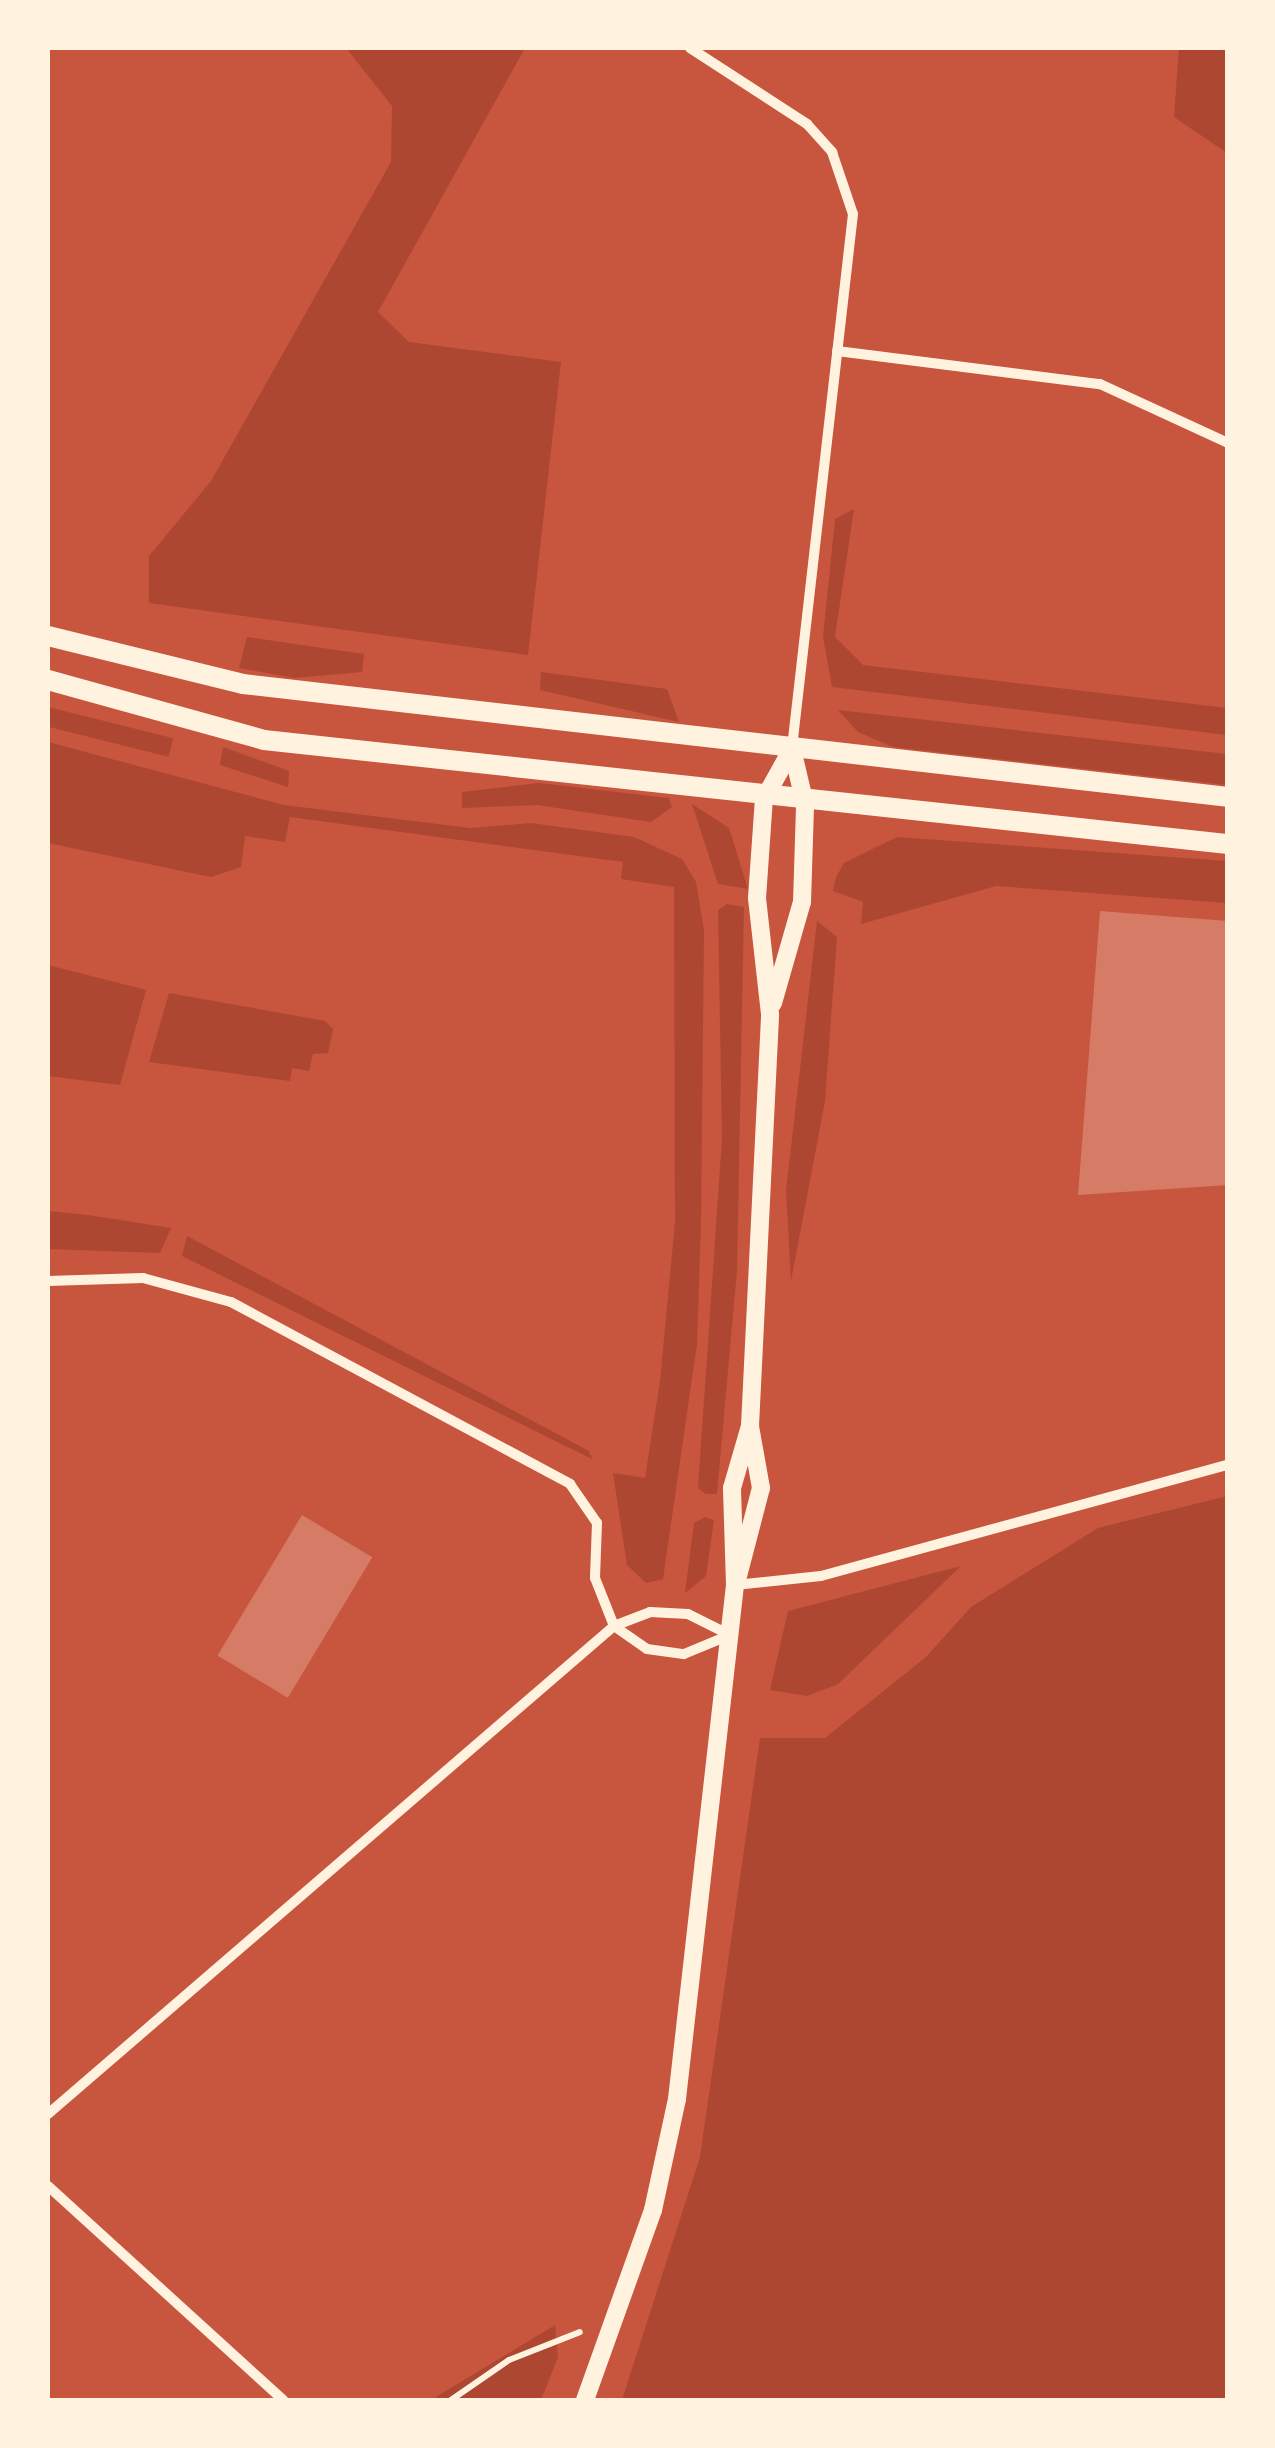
<!DOCTYPE html>
<style>
body{margin:0}
#map{position:relative;width:1275px;height:2448px;overflow:hidden;background:#c8553d;font-family:"Exo 2",sans-serif}
div>[style]{position:absolute}
.green>*{inset:0;background:#ae4732;transform-origin:0 0}
.building>*{inset:0;background:#d67c66;transform-origin:0 0}
.path>*{height:6px;margin:-3px;padding:0 3px;transform-origin:3px;border-radius:3px;background:#fff3e0}
.minor>*{height:10px;margin:-5px;padding:0 5px;transform-origin:5px;border-radius:5px;background:#fff3e0}
.tertiary>*{height:18px;margin:-9px;padding:0 9px;transform-origin:9px;border-radius:9px;background:#fff3e0}
.secondary>*{height:20px;margin:-10px;padding:0 10px;transform-origin:10px;border-radius:10px;background:#fff3e0}
span{translate:-50% -50%;white-space:nowrap;text-align:center;line-height:1.15;-webkit-text-stroke:9px #fff3e0;paint-order:stroke}
.frame{position:absolute;inset:0;border:50px solid #fff3e0;pointer-events:none}
</style>
<div id="map">
<div class="green">
<div style="clip-path:polygon(346px 48px,525px 48px,378px 312px,409px 342px,561px 362px,528px 655px,149px 603px,149px 556px,211px 481px,391px 162px,392px 106px)"></div>
<div style="clip-path:polygon(1179px 48px,1227px 48px,1227px 153px,1174px 117px)"></div>
<div style="clip-path:polygon(854px 509px,835px 637px,863px 665px,1227px 708px,1227px 735px,832px 687px,823px 637px,835px 519px)"></div>
<div style="clip-path:polygon(247px 637px,364px 654px,362px 672px,294px 678px,239px 668px)"></div>
<div style="clip-path:polygon(541px 672px,667px 689px,679px 722px,540px 690px)"></div>
<div style="left:48px;top:707px;width:129px;height:19px;rotate:14deg"></div>
<div style="clip-path:polygon(838px 710px,1227px 754px,1227px 785px,893px 747px,858px 732px)"></div>
<div style="clip-path:polygon(48px 742px,284px 805px,470px 828px,531px 823px,634px 837px,682px 859px,696px 882px,704px 930px,701px 1224px,697px 1344px,663px 1579px,646px 1583px,627px 1565px,613px 1473px,645px 1478px,660px 1381px,675px 1222px,674px 887px,621px 879px,623px 862px,290px 817px,285px 842px,245px 836px,241px 867px,211px 877px,48px 843px)"></div>
<div style="clip-path:polygon(223px 747px,289px 771px,288px 787px,220px 765px)"></div>
<div style="clip-path:polygon(539px 783px,669px 798px,672px 807px,651px 822px,537px 805px,462px 808px,462px 792px)"></div>
<div style="clip-path:polygon(692px 804px,729px 828px,748px 889px,718px 884px)"></div>
<div style="clip-path:polygon(897px 837px,1227px 861px,1227px 903px,996px 886px,861px 924px,863px 902px,833px 891px,836px 877px,844px 863px)"></div>
<div style="clip-path:polygon(727px 904px,744px 907px,737px 1270px,717px 1494px,706px 1494px,698px 1488px,722px 1139px,718px 910px)"></div>
<div style="clip-path:polygon(817px 921px,837px 937px,825px 1101px,791px 1281px,786px 1191px)"></div>
<div style="clip-path:polygon(48px 965px,146px 990px,120px 1085px,48px 1076px)"></div>
<div style="clip-path:polygon(169px 993px,325px 1021px,333px 1029px,328px 1053px,313px 1054px,309px 1071px,292px 1068px,290px 1081px,149px 1062px)"></div>
<div style="clip-path:polygon(48px 1211px,88px 1215px,171px 1228px,160px 1253px,48px 1249px)"></div>
<div style="clip-path:polygon(187px 1236px,589px 1451px,592px 1459px,182px 1256px)"></div>
<div style="clip-path:polygon(1227px 1496px,1227px 2400px,622px 2400px,700px 2157px,760px 1738px,825px 1738px,926px 1657px,971px 1607px,1098px 1528px)"></div>
<div style="clip-path:polygon(705px 1517px,714px 1520px,706px 1576px,685px 1593px,694px 1523px)"></div>
<div style="clip-path:polygon(961px 1566px,838px 1684px,807px 1696px,770px 1690px,788px 1611px)"></div>
<div style="clip-path:polygon(555px 2325px,558px 2357px,541px 2400px,431px 2400px)"></div>
</div>
<div class="building">
<div style="clip-path:polygon(1100px 911px,1228px 921px,1228px 1185px,1078px 1195px)"></div>
<div style="left:302px;top:1515px;width:82px;height:164px;rotate:31deg"></div>
</div>
<div class="path">
<div style="left:451px;top:2400px;width:70px;rotate:-34.6deg"></div>
<div style="left:509px;top:2360px;width:76px;rotate:-21.5deg"></div>
</div>
<div class="minor">
<div style="left:690px;top:48px;width:140px;rotate:33deg"></div>
<div style="left:807px;top:124px;width:38px;rotate:48deg"></div>
<div style="left:832px;top:152px;width:65px;rotate:71.3deg"></div>
<div style="left:853px;top:214px;width:537px;rotate:96.52deg"></div>
<div style="left:837px;top:351px;width:265px;rotate:7.2deg"></div>
<div style="left:1100px;top:384px;width:141px;rotate:24.7deg"></div>
<div style="left:48px;top:1281px;width:95px;rotate:-1.8deg"></div>
<div style="left:143px;top:1278px;width:91px;rotate:15.3deg"></div>
<div style="left:231px;top:1302px;width:385px;rotate:28.2deg"></div>
<div style="left:570px;top:1484px;width:47px;rotate:55.3deg"></div>
<div style="left:597px;top:1523px;width:55px;rotate:92.1deg"></div>
<div style="left:595px;top:1578px;width:52px;rotate:68.4deg"></div>
<div style="left:735px;top:1585px;width:86px;rotate:-6deg"></div>
<div style="left:821px;top:1576px;width:422px;rotate:-15.3deg"></div>
<div style="left:614px;top:1626px;width:40px;rotate:34.9deg"></div>
<div style="left:647px;top:1649px;width:37px;rotate:8deg"></div>
<div style="left:684px;top:1654px;width:50px;rotate:-22.4deg"></div>
<div style="left:48px;top:2114px;width:747px;rotate:-40.77deg"></div>
<div style="left:614px;top:1626px;width:39px;rotate:-21deg"></div>
<div style="left:650px;top:1612px;width:38px;rotate:3deg"></div>
<div style="left:688px;top:1614px;width:47px;rotate:26.6deg"></div>
<div style="left:48px;top:2186px;width:318px;rotate:42.3deg"></div>
</div>
<div class="tertiary">
<div style="left:773px;top:1003px;width:105px;rotate:-74deg"></div>
<div style="left:802px;top:902px;width:98px;rotate:-88.2deg"></div>
<div style="left:805px;top:804px;width:57px;rotate:-103.3deg"></div>
<div style="left:737px;top:1580px;width:95px;rotate:-75.4deg"></div>
<div style="left:761px;top:1488px;width:63px;rotate:-100.1deg"></div>
<div style="left:750px;top:1426px;width:412px;rotate:-87.2deg"></div>
<div style="left:770px;top:1014px;width:117px;rotate:-96.4deg"></div>
<div style="left:757px;top:898px;width:99px;rotate:-86deg"></div>
<div style="left:764px;top:799px;width:57px;rotate:-60.8deg"></div>
<div style="left:585px;top:2400px;width:202px;rotate:-70.3deg"></div>
<div style="left:653px;top:2210px;width:114px;rotate:-77.8deg"></div>
<div style="left:677px;top:2099px;width:517px;rotate:-83.56deg"></div>
<div style="left:735px;top:1585px;width:97px;rotate:-91.8deg"></div>
<div style="left:732px;top:1488px;width:65px;rotate:-73.8deg"></div>
</div>
<div class="secondary">
<div style="left:48px;top:636px;width:201px;rotate:13.8deg"></div>
<div style="left:243px;top:684px;width:991px;rotate:6.54deg"></div>
<div style="left:48px;top:680px;width:224px;rotate:15.5deg"></div>
<div style="left:264px;top:740px;width:970px;rotate:6.16deg"></div>
</div>
<div class="frame"></div>
</div>
